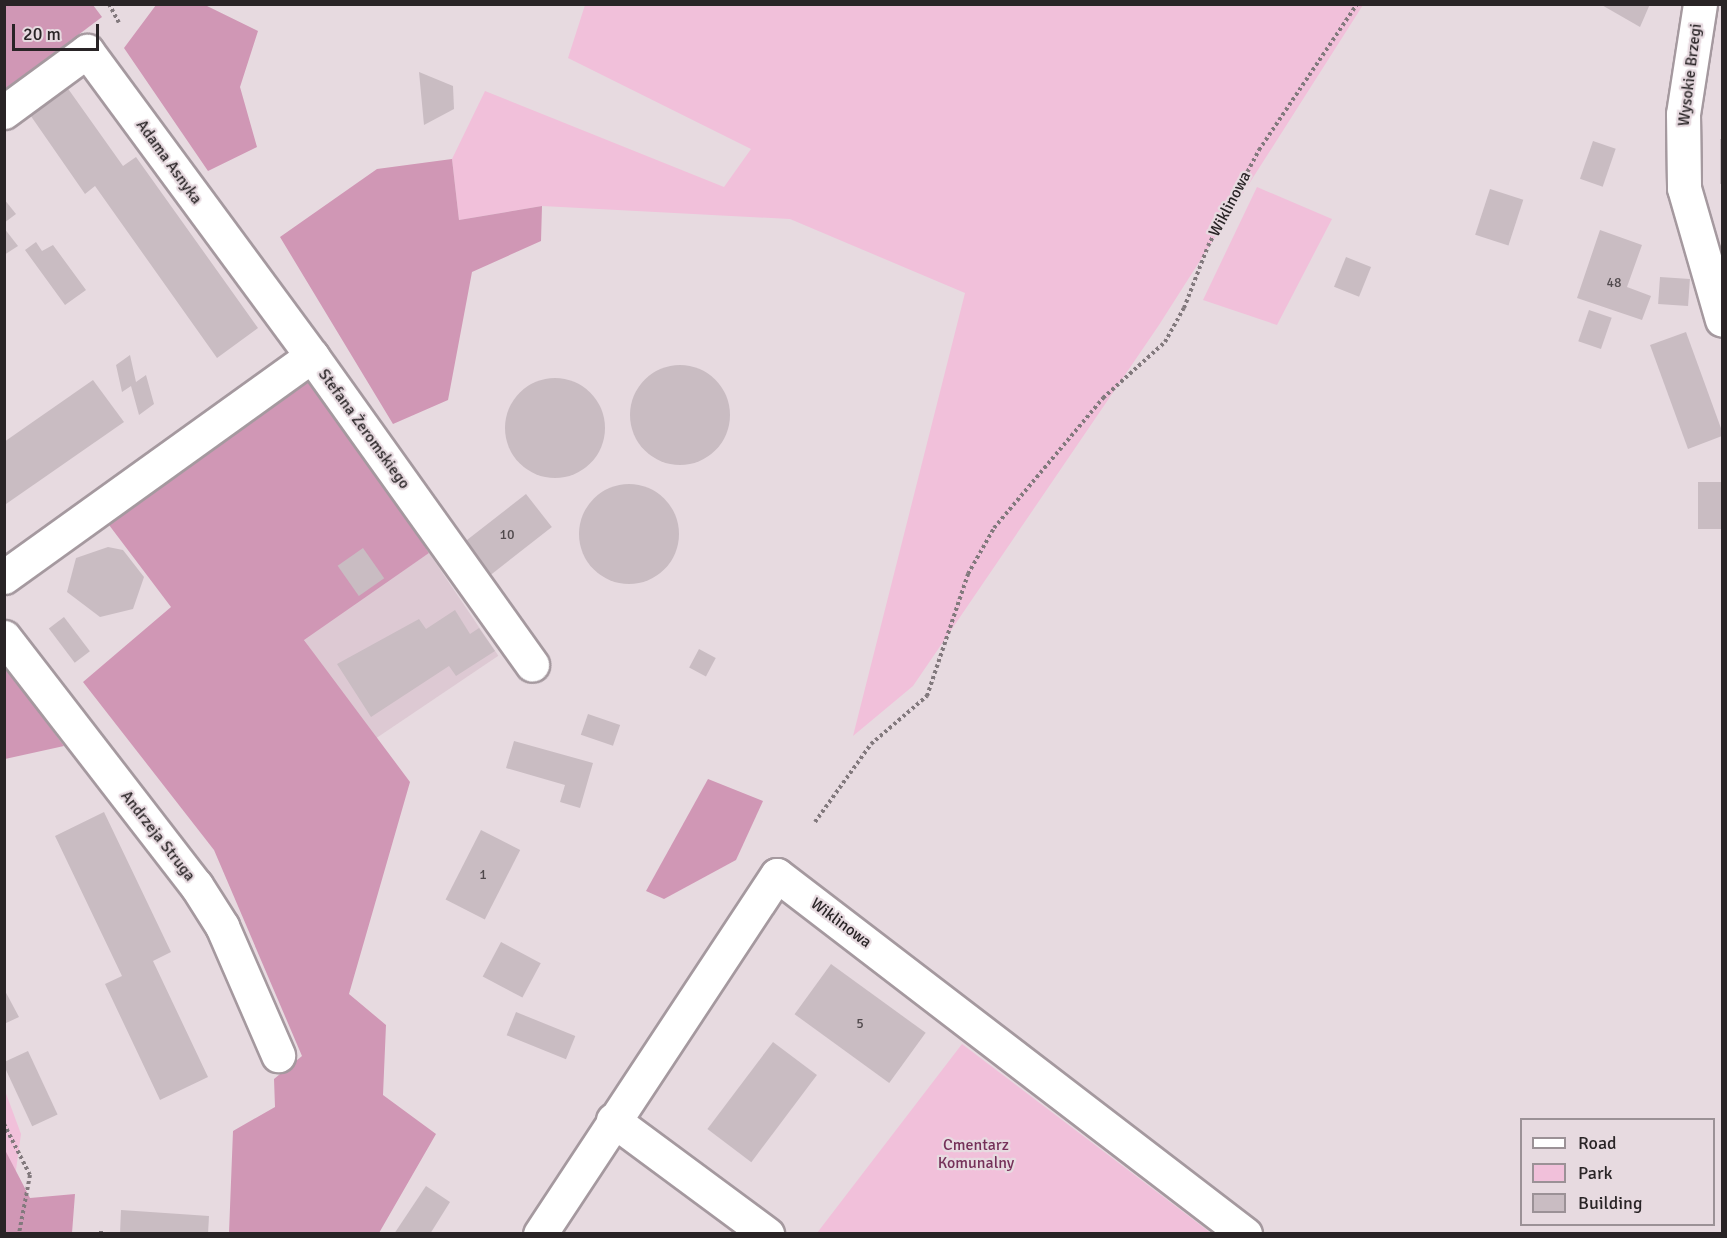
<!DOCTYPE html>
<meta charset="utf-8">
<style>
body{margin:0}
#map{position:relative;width:1727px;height:1238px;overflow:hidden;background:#e7dae0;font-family:Signika,sans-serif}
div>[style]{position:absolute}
.built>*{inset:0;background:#ddc9d3;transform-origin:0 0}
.green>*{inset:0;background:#f1c0da}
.forest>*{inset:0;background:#d097b5}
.building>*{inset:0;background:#c9bcc2;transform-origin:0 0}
.round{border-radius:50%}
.path>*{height:4px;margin-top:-2px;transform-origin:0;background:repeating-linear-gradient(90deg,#82797d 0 3px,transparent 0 6px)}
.roads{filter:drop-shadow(2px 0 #a5999f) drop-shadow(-2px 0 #a5999f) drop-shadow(0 2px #a5999f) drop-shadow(0 -2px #a5999f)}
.minor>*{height:33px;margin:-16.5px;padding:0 16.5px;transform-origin:16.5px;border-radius:16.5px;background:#fff}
span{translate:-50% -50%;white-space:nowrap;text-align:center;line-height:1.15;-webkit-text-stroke:4.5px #e7dae0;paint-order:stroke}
.number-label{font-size:14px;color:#514a4d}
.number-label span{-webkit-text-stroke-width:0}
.street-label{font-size:16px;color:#292426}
.park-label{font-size:16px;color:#753159}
.frame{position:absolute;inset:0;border:6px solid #292426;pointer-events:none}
.legend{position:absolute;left:1520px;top:1118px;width:195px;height:108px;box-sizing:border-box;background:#e7dae0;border:2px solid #9b9196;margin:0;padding:8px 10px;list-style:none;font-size:18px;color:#292426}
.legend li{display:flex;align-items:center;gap:12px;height:30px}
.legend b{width:30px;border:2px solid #9b9196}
.scale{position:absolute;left:12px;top:24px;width:87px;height:27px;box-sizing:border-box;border:3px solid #292426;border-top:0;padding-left:8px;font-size:18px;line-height:21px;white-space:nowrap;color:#292426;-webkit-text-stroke:4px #e7dae0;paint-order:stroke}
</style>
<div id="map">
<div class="built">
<div style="left:429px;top:553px;width:124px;height:152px;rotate:56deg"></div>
</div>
<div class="green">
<div style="clip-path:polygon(585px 5px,1363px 5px,1159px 325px,913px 686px,853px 736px,965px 293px,790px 219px,542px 206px,459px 220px,452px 159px,485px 91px,724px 187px,751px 149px,568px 58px)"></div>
<div style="clip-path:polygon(1257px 187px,1332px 219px,1277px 325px,1203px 300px)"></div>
<div style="clip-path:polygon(962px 1044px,1211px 1233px,817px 1233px)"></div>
<div style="clip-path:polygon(4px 1088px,21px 1134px,7px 1234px,4px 1233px)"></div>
</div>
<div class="forest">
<div style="clip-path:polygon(5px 4px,93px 5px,102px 17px,5px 90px)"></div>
<div style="clip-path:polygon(156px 5px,205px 5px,258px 31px,240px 87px,257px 147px,208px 171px,124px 48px)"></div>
<div style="clip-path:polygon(452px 159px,459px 220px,542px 206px,541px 241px,472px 272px,448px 400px,393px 424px,280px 237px,377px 169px)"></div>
<div style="clip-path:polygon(298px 378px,318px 380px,429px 553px,304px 640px,410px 782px,349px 994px,386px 1025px,383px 1095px,436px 1134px,379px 1233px,229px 1233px,233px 1131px,275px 1107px,274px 1079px,302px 1056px,214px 850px,83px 682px,171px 607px,106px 521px)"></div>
<div style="clip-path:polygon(4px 666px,5px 666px,64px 746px,5px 759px)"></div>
<div style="clip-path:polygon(708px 779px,763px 801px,736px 860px,664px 899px,646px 891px)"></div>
<div style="clip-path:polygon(4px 1148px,30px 1198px,75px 1194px,72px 1233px,5px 1233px)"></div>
</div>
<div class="building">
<div style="clip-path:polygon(1600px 4px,1650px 4px,1640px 27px)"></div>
<div style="clip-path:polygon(419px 72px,453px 86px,454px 109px,424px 125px)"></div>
<div style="clip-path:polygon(64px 83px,123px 166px,136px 157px,258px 328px,217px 358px,95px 186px,85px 194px,26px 109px)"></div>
<div style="left:1720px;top:139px;width:2px;height:45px"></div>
<div style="left:1593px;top:141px;width:24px;height:40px;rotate:19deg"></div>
<div style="left:1490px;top:189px;width:35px;height:48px;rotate:18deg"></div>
<div style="clip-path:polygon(4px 199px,16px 214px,4px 223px)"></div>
<div style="clip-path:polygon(4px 228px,18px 246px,4px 255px)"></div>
<div style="clip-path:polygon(1600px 230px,1642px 245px,1627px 287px,1651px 296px,1642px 320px,1577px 298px)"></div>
<div style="clip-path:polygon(36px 242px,42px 251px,53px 245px,86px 290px,65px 305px,25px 250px)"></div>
<div style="left:1346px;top:257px;width:27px;height:32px;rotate:22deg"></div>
<div style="left:1660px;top:277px;width:30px;height:27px;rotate:4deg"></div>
<div style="left:1589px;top:310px;width:24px;height:33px;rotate:19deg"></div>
<div style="clip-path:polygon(1686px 332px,1722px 431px,1722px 436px,1688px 449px,1650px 345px)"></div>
<div style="clip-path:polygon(130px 355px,136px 382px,146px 375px,154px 404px,139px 415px,131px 386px,122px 392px,116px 365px)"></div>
<div class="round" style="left:630px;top:365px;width:100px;height:100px"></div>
<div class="round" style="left:505px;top:378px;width:100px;height:100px"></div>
<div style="clip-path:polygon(93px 380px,124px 422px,6px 504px,4px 442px)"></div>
<div style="left:1722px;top:482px;width:47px;height:24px;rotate:90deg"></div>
<div class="round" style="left:579px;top:484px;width:100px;height:100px"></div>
<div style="left:526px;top:494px;width:42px;height:81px;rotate:52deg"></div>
<div style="clip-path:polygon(108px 547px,123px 550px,144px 577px,133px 609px,100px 617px,67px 592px,76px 558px)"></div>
<div style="left:363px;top:548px;width:37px;height:31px;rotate:55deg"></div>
<div style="clip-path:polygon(455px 610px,470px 634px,479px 628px,495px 651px,456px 676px,449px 666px,371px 717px,337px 664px,419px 619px,426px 629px)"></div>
<div style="left:64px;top:617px;width:43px;height:19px;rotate:53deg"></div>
<div style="left:699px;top:649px;width:19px;height:21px;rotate:28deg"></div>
<div style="left:588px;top:714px;width:34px;height:22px;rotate:19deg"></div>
<div style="clip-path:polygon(514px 741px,593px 763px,580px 808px,560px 802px,565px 785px,506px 768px)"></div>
<div style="clip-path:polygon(104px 812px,171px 952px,153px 961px,208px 1077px,160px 1100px,105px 984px,122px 976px,55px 836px)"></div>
<div style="left:481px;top:830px;width:44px;height:78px;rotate:27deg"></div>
<div style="left:501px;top:942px;width:45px;height:39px;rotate:28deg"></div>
<div style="left:831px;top:964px;width:117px;height:62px;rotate:36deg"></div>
<div style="clip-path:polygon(4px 989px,19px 1017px,4px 1024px)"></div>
<div style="left:516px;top:1012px;width:64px;height:25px;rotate:22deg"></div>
<div style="left:773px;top:1042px;width:55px;height:109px;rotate:37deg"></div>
<div style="left:28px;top:1051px;width:70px;height:28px;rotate:65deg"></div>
<div style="clip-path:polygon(426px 1186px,450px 1202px,430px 1234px,394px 1234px)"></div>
<div style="clip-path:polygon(121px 1210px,209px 1216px,208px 1234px,120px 1234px)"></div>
</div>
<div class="path">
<div style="left:109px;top:4px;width:21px;rotate:62deg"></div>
<div style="left:815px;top:822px;width:96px;rotate:-54.3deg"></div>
<div style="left:871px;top:744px;width:74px;rotate:-40.6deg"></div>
<div style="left:927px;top:696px;width:129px;rotate:-71.4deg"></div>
<div style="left:968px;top:574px;width:53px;rotate:-60.5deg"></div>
<div style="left:994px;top:528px;width:170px;rotate:-50deg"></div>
<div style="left:1103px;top:398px;width:84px;rotate:-42.1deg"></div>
<div style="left:1165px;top:342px;width:39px;rotate:-61deg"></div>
<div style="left:1184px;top:308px;width:66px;rotate:-68.8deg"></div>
<div style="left:1208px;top:246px;width:109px;rotate:-62deg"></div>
<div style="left:1259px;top:150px;width:176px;rotate:-56.1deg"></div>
<div style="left:4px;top:1124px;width:57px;rotate:63deg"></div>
<div style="left:30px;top:1175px;width:60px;rotate:100.6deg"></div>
<div style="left:101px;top:1234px;width:4px;rotate:-90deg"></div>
</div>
<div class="roads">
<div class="minor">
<div style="left:1700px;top:4px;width:111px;rotate:98.8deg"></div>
<div style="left:1683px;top:114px;width:74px;rotate:89.2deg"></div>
<div style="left:1684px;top:188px;width:137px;rotate:73.9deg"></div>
<div style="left:4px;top:112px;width:103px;rotate:-36.3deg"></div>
<div style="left:87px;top:51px;width:379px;rotate:53.6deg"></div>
<div style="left:4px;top:577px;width:379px;rotate:-35.7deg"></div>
<div style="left:312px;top:356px;width:379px;rotate:54.5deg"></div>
<div style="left:4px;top:637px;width:314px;rotate:52.3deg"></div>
<div style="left:196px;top:885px;width:49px;rotate:57.6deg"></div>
<div style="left:222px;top:926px;width:141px;rotate:66.5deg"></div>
<div style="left:613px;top:1120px;width:192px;rotate:36.5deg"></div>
<div style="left:540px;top:1234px;width:430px;rotate:-56.6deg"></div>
<div style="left:777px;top:875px;width:590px;rotate:37.49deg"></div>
</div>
</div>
<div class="number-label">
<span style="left:1614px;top:283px">48</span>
<span style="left:507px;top:535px">10</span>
<span style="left:483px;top:875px">1</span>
<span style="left:860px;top:1024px">5</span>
</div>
<div class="street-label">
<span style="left:1690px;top:75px;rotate:-83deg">Wysokie Brzegi</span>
<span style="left:169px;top:162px;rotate:54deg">Adama Asnyka</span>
<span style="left:1230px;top:204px;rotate:-62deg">Wiklinowa</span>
<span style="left:364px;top:429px;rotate:54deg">Stefana Żeromskiego</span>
<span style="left:158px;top:836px;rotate:52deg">Andrzeja Struga</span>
<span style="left:841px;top:923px;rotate:37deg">Wiklinowa</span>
</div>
<div class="park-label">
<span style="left:976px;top:1154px">Cmentarz<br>Komunalny</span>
</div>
<div class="frame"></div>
<ul class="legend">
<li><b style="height:8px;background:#fff"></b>Road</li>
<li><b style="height:16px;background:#f1c0da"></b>Park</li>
<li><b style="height:16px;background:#c9bcc2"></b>Building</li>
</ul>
<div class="scale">20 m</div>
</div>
